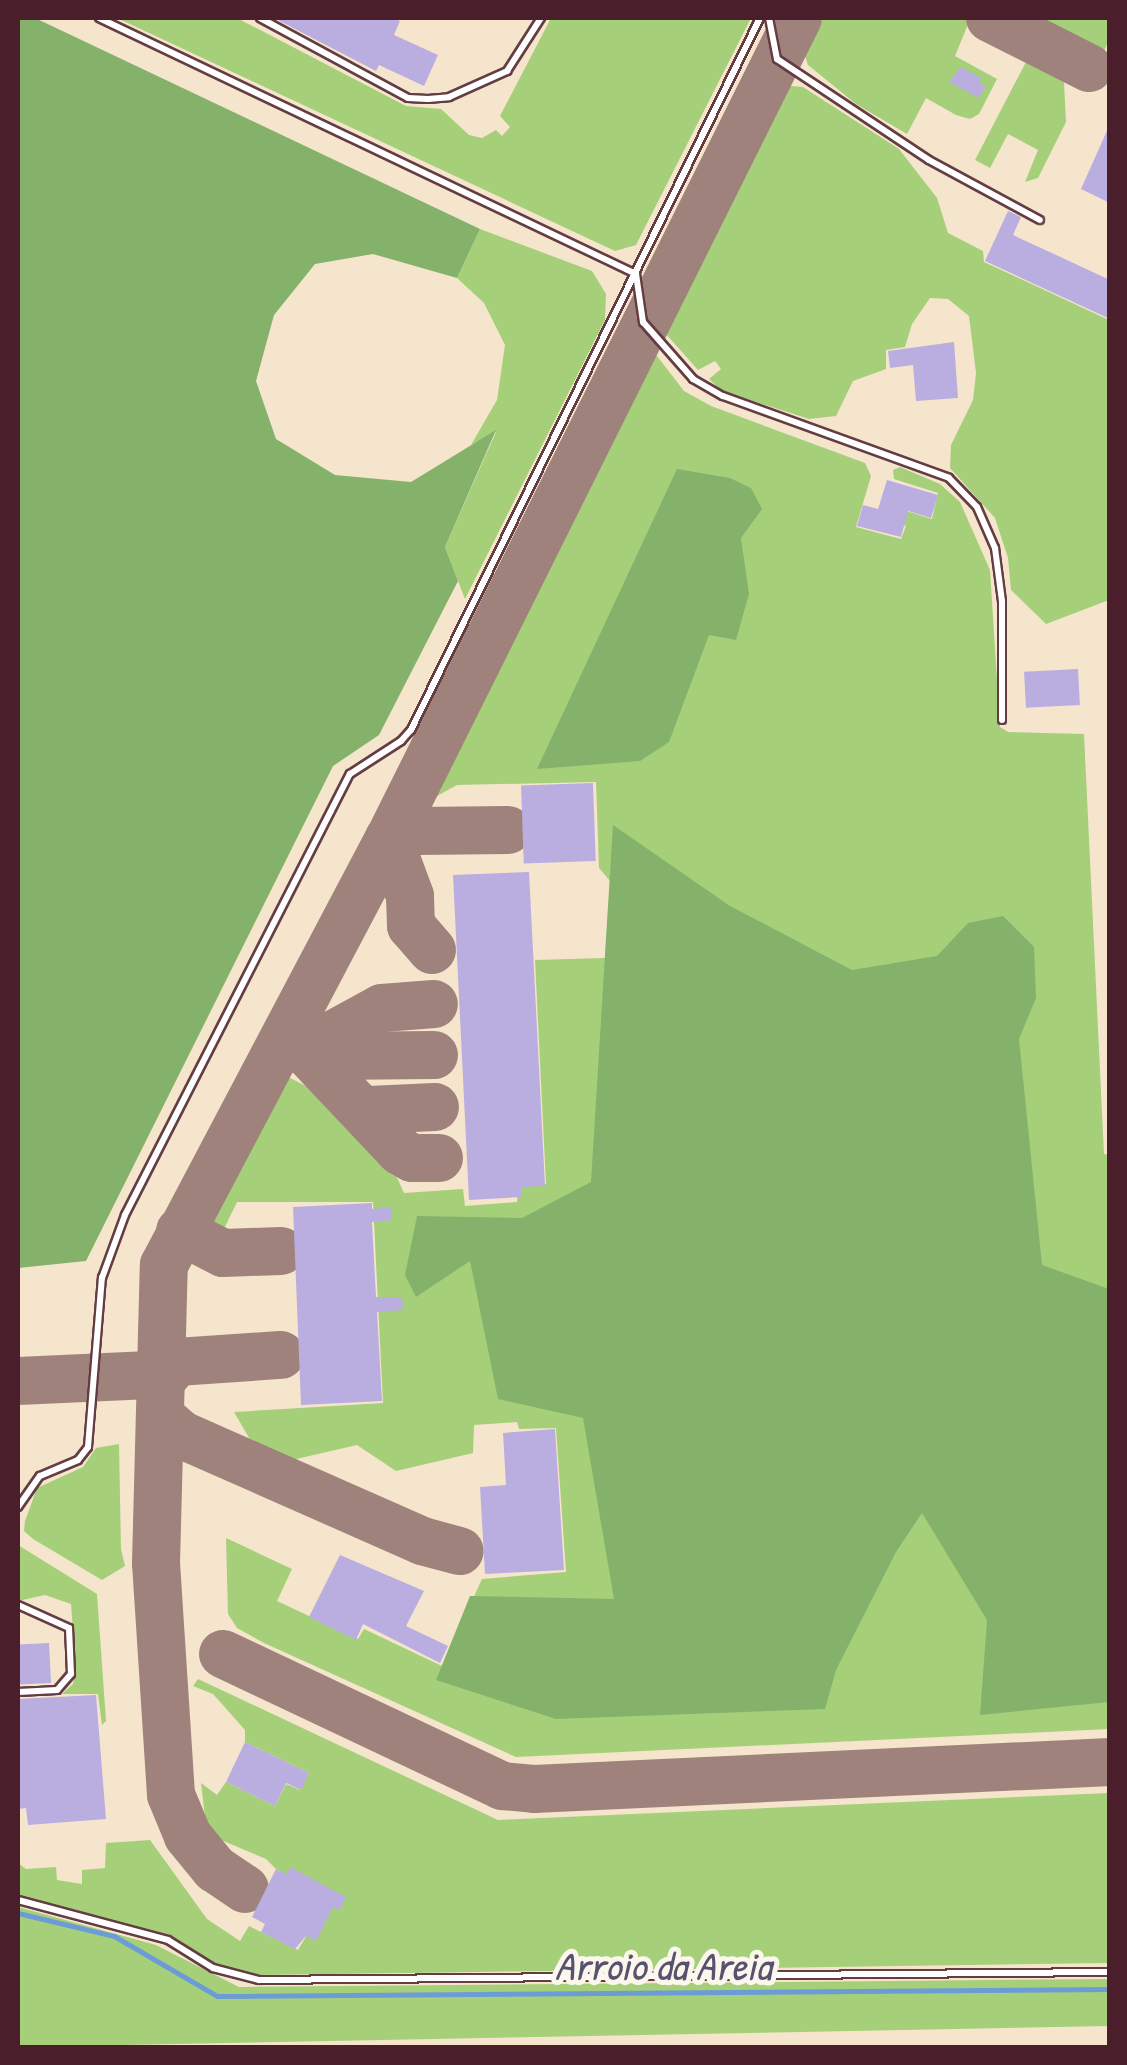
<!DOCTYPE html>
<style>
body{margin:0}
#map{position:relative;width:1127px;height:2065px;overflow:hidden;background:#f5e5cc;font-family:"Patrick Hand",sans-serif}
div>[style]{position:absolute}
.green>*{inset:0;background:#a6cf7a}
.forest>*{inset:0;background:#84b26a}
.stream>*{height:5px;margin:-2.5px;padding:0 2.5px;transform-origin:2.5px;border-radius:2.5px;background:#6c9cd5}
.taxiway>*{height:48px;margin:-24px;padding:0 24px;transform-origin:24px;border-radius:24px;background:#a0827c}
.building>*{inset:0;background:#baaee0;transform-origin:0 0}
.roads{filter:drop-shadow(2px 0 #643d43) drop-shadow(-2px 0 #643d43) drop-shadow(0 2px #643d43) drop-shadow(0 -2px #643d43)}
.service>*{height:6px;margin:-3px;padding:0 3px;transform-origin:3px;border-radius:3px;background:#fff}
span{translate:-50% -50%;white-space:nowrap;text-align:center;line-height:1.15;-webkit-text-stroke:10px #fbf7ec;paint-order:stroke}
.water-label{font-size:40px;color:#58516f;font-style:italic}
.frame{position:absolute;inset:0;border:20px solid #4a1f2b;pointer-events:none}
</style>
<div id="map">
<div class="green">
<div style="clip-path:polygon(117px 18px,237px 18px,406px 106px,441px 109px,469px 135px,482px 138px,496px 130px,502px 136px,510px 127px,500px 116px,551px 18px,751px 18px,636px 245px,615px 251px)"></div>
<div style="clip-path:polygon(811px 18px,965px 18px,969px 22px,955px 56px,997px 79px,979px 114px,970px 119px,956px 115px,926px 98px,907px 134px,856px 104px,808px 65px,800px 41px)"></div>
<div style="clip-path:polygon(1015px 18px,1109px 18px,1109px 39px,1103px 54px,1095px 57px)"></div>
<div style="clip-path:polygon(1026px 62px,1064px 82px,1066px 122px,1038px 178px,1025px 182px,1038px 150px,1008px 134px,990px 168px,975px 160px)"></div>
<div style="clip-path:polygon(779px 85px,803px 87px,899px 149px,937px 198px,948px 233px,983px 251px,984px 262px,1109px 320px,1109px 600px,1046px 624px,1011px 590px,1008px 558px,995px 518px,950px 468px,951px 445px,973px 400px,976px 373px,969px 316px,948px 299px,930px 298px,912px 324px,905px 347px,886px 350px,886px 369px,853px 381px,836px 416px,809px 419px,722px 391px,709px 379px,721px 369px,715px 361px,698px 370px,666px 334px,668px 311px)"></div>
<div style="clip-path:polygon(480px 229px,592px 271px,606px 294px,605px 320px,465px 599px,445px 547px,496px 432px,471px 445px,497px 400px,505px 345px,484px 303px,457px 278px)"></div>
<div style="clip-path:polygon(645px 356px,657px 356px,684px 391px,711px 406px,865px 463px,871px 476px,856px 527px,901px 539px,906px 526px,888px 522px,890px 506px,932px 519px,938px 493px,894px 479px,893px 470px,900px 467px,940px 484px,960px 502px,990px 570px,1000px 727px,1008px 732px,1084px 734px,1104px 1154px,1110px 1155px,1109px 1729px,516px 1757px,264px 1643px,237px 1628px,228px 1614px,226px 1538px,292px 1569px,277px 1601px,358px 1639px,364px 1629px,442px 1666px,482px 1579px,566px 1572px,556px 1428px,519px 1429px,517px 1422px,474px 1425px,473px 1453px,396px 1471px,357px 1445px,279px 1463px,252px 1443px,234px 1412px,383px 1403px,373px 1202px,237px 1202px,221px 1235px,201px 1224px,201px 1219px,278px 1078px,286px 1076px,328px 1097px,366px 1130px,390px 1162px,404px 1193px,463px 1189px,465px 1206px,517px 1202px,518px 1187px,546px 1184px,535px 960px,605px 958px,610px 881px,599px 868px,596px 782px,457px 785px,437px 796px,427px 790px)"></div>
<div style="clip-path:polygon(119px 1444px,121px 1549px,125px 1566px,102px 1580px,33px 1539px,24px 1531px,25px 1521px,37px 1488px,83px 1467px,96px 1448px)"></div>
<div style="clip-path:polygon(18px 1545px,97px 1594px,106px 1721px,102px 1725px,98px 1694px,62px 1694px,73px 1684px,76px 1669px,71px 1604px,45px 1595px,18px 1601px)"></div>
<div style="clip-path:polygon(198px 1679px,498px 1820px,1109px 1793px,1109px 1963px,261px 1975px,220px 1966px,165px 1935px,18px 1895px,18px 1863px,26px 1869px,56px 1867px,57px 1880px,82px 1884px,82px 1870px,105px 1868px,106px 1843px,150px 1840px,207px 1919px,240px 1941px,249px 1926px,298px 1950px,330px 1896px,276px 1869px,266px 1859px,207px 1834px,201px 1783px,217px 1795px,226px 1782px,275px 1806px,286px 1784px,300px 1790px,309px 1773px,245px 1742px,245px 1730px,213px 1694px,193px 1686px)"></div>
<div style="clip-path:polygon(18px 1907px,156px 1945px,239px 1987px,1109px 1979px,1109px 2026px,18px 2047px)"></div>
</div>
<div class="forest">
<div style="clip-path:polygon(18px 18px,35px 18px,480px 229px,457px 278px,373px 254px,315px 264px,274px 315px,256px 381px,276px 439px,335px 475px,411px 482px,496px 430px,445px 547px,458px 581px,379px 735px,333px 766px,86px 1261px,18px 1268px)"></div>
<div style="clip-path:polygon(677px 469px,730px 478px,751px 488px,762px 509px,741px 538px,749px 594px,736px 640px,709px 635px,669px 742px,640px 761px,537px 769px)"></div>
<div style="clip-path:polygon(613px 825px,730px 906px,852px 970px,937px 956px,968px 923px,1003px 916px,1034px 947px,1036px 998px,1019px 1039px,1042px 1265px,1109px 1289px,1109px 1702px,980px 1715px,987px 1620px,922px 1513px,896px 1552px,836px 1670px,825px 1709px,556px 1719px,436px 1680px,470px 1596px,614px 1599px,583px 1418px,498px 1399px,470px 1261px,416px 1297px,405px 1275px,417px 1216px,522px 1218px,591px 1182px)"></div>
</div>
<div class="stream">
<div style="left:18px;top:1913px;width:99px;rotate:13.5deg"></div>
<div style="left:114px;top:1936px;width:119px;rotate:30.2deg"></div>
<div style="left:217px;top:1996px;width:893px;rotate:-0.45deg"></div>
</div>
<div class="taxiway">
<div style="left:990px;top:18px;width:111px;rotate:26.8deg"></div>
<div style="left:432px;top:950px;width:32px;rotate:-131deg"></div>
<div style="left:411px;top:926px;width:30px;rotate:-92deg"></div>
<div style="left:410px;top:896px;width:61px;rotate:-110.2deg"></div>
<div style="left:389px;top:839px;width:29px;rotate:-16deg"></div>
<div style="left:417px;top:831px;width:91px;rotate:-0.6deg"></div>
<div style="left:291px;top:1029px;width:14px;rotate:65deg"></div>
<div style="left:297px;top:1042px;width:17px;rotate:10deg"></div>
<div style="left:314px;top:1045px;width:77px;rotate:-28.6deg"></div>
<div style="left:382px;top:1008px;width:52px;rotate:-4.4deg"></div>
<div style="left:297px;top:1042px;width:150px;rotate:46.6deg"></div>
<div style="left:400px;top:1151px;width:14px;rotate:30deg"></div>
<div style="left:412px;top:1158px;width:27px"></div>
<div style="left:303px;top:1051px;width:25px;rotate:11deg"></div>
<div style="left:328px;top:1056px;width:106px;rotate:-0.5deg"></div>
<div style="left:359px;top:1107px;width:10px;rotate:17deg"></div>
<div style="left:369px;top:1110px;width:66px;rotate:-2.6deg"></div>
<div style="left:180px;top:1231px;width:48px;rotate:27.1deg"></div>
<div style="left:223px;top:1253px;width:58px;rotate:-2deg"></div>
<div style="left:150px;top:1375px;width:12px;rotate:35deg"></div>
<div style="left:160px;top:1382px;width:26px;rotate:-50deg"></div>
<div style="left:177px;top:1362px;width:104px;rotate:-3.9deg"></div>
<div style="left:18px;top:1381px;width:132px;rotate:-2.6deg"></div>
<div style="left:150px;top:1375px;width:14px;rotate:-45deg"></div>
<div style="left:160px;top:1416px;width:29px;rotate:41deg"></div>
<div style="left:182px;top:1435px;width:262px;rotate:23.8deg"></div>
<div style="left:422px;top:1541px;width:39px;rotate:15deg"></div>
<div style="left:223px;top:1654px;width:309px;rotate:25.3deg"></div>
<div style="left:502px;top:1786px;width:32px;rotate:5deg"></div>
<div style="left:534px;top:1789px;width:577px;rotate:-2.68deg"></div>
<div style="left:245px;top:1889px;width:36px;rotate:-146deg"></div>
<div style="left:215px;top:1869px;width:43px;rotate:-129.3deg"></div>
<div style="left:188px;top:1836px;width:44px;rotate:-112.5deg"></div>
<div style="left:171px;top:1795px;width:232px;rotate:-93.7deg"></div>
<div style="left:156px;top:1563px;width:298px;rotate:-88.5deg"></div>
<div style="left:164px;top:1265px;width:482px;rotate:-62.2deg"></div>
<div style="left:389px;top:839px;width:917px;rotate:-63.52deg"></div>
</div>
<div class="building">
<div style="clip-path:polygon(274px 18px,393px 18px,400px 21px,394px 35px,438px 55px,424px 86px,379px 65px,376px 71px)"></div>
<div style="clip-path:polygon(961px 67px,981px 78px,979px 83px,986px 86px,979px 98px,949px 82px)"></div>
<div style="clip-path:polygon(1110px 124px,1110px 203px,1081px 189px)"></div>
<div style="clip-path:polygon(1008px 211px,1021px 217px,1013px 235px,1110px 280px,1110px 319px,985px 261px)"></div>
<div style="clip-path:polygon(954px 342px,958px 398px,916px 401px,913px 365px,890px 368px,888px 351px)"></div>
<div style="clip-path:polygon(887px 480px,938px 495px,931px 518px,908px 511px,901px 537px,857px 526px,863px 505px,878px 509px)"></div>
<div style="left:1078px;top:669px;width:36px;height:54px;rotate:87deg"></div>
<div style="left:593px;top:783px;width:78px;height:72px;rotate:88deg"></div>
<div style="clip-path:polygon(529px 872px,545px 1186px,521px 1187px,521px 1197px,469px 1200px,453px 875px)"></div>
<div style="clip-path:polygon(372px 1203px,372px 1209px,391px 1207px,391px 1220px,372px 1222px,376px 1297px,402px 1297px,403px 1310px,377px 1312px,382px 1401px,301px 1405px,293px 1207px)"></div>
<div style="clip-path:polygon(555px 1429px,564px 1570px,485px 1574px,480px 1487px,506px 1485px,503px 1433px)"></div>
<div style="clip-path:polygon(340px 1555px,424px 1591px,406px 1626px,448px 1646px,440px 1663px,363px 1624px,356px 1640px,309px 1617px)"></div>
<div style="left:49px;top:1643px;width:40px;height:31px;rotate:87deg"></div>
<div style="clip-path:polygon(96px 1695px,106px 1819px,28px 1825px,26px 1808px,18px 1809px,18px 1699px)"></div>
<div style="clip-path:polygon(245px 1742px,309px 1773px,301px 1790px,286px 1783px,275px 1806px,226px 1782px)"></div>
<div style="clip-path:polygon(290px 1867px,346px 1897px,340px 1910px,333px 1907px,316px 1941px,306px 1936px,295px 1949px,261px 1932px,265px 1924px,252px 1917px,276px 1869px,287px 1874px)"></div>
</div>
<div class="roads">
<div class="service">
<div style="left:99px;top:18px;width:595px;rotate:25.49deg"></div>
<div style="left:636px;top:274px;width:49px;rotate:81.7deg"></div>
<div style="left:643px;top:322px;width:76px;rotate:48.7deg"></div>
<div style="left:693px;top:379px;width:34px;rotate:30deg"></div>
<div style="left:723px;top:396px;width:240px;rotate:19.9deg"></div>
<div style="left:949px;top:478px;width:40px;rotate:46deg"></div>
<div style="left:977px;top:507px;width:45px;rotate:66.3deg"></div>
<div style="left:995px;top:548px;width:53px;rotate:82.5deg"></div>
<div style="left:1002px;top:601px;width:119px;rotate:90deg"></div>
<div style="left:260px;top:18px;width:168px;rotate:28.4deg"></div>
<div style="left:408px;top:98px;width:20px;rotate:3deg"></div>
<div style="left:428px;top:99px;width:21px;rotate:-5deg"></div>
<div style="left:449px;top:97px;width:64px;rotate:-24.1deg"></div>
<div style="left:507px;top:71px;width:63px;rotate:-57.3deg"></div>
<div style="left:769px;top:18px;width:42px;rotate:79deg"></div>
<div style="left:777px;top:59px;width:182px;rotate:33.6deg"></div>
<div style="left:929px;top:160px;width:126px;rotate:28.4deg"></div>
<div style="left:18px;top:1507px;width:38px;rotate:-55deg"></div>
<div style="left:40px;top:1476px;width:41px;rotate:-22.8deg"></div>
<div style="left:78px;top:1460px;width:16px;rotate:-52deg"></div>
<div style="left:88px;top:1447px;width:170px;rotate:-85.3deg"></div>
<div style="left:102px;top:1278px;width:67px;rotate:-69.9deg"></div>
<div style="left:125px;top:1215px;width:495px;rotate:-63deg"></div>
<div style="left:350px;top:774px;width:61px;rotate:-32.9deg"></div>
<div style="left:401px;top:741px;width:15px;rotate:-48deg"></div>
<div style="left:411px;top:730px;width:793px;rotate:-63.89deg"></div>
<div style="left:18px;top:1605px;width:56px;rotate:24.3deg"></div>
<div style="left:69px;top:1628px;width:46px;rotate:87.5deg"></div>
<div style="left:71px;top:1674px;width:21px;rotate:131deg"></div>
<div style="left:57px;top:1690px;width:39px;rotate:177deg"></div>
<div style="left:18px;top:1900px;width:155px;rotate:14.9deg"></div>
<div style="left:168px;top:1940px;width:53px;rotate:31.9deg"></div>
<div style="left:213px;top:1968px;width:48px;rotate:14.6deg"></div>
<div style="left:259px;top:1980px;width:851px;rotate:-0.54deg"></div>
</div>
</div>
<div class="water-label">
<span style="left:663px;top:1965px">Arroio da Areia</span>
</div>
<div class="frame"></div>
</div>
